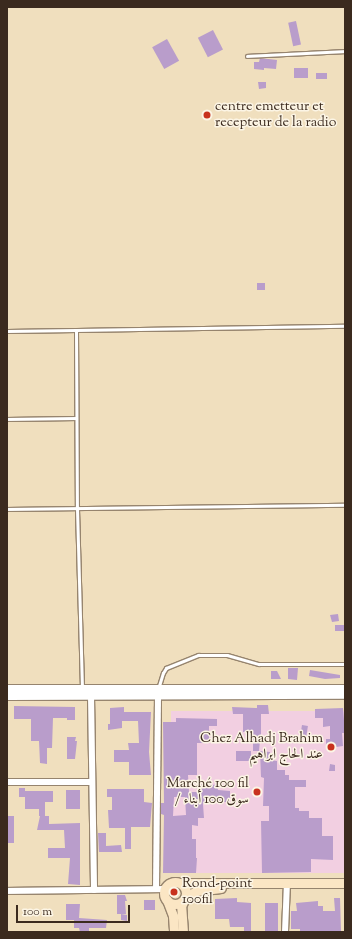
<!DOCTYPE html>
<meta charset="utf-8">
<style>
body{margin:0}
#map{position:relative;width:352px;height:939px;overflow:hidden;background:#f0dfbe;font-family:"Sorts Mill Goudy",Amiri,serif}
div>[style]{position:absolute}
.built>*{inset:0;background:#f2cfe1;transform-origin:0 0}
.building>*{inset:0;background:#b99dcb;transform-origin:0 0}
.roads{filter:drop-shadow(1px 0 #96846e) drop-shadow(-1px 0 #96846e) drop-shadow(0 1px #96846e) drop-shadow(0 -1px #96846e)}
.service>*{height:3px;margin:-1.5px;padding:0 1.5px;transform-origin:1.5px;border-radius:1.5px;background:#fff}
.minor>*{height:6px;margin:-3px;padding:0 3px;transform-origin:3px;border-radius:3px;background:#fff}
.tertiary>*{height:8px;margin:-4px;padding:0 4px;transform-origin:4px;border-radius:4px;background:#fff}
.secondary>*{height:9px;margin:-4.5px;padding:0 4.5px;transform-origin:4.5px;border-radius:4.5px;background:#fbe6c4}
.secondary>.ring{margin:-4.5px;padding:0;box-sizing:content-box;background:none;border:9px solid #fbe6c4;border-radius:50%}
.dots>*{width:11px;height:11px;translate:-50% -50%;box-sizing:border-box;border:2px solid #fcf5e5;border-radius:50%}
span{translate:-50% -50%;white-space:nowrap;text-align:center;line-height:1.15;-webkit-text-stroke:3px #fcf5e5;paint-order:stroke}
.poi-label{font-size:14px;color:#3b2a1e}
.left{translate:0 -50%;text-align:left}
.right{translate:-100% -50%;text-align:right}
.frame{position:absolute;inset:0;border:8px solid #3b2a1e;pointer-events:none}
.scale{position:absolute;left:16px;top:905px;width:114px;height:18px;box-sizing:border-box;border:2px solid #3b2a1e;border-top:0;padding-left:5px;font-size:12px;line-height:14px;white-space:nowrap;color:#3b2a1e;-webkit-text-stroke:3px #fcf5e5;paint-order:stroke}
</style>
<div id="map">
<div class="built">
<div style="left:171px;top:711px;width:174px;height:162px"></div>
</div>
<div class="building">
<div style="left:296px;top:21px;width:24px;height:8px;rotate:78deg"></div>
<div style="left:213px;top:30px;width:22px;height:17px;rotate:63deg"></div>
<div style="left:167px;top:39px;width:25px;height:17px;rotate:61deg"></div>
<div style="clip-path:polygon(260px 58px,277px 60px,276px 69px,264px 68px,264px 70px,254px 69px,254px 62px,259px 62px)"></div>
<div style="left:294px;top:68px;width:14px;height:10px"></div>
<div style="left:316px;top:73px;width:11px;height:6px"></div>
<div style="clip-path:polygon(258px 82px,266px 82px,266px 88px,259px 89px)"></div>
<div style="left:257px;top:283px;width:8px;height:7px"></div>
<div style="clip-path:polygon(338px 614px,339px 621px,332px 622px,330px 615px)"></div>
<div style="left:345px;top:625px;width:6px;height:10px;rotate:90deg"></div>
<div style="clip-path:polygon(288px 668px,298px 668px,297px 680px,288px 679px)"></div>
<div style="clip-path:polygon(310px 670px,340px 675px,340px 678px,325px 679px,309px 676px)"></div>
<div style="clip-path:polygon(271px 671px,277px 671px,281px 679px,271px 679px)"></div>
<div style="clip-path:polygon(257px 705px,268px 705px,269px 714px,261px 714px,261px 740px,260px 740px,259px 751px,253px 751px,253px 732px,243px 732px,243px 714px,233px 714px,232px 707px,257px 708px)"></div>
<div style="clip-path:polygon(14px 706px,75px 707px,75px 720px,67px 720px,67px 718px,53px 718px,52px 748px,47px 748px,47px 764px,40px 763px,39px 741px,31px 741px,31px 719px,14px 719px)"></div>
<div style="clip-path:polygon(124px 707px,124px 712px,151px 712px,149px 752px,151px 775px,129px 775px,129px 762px,114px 762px,114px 750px,129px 750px,128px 743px,139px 743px,138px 721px,122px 721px,122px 728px,108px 730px,108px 724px,110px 724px,110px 708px)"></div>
<div style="clip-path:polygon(343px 708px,345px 733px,342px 733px,343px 746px,336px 747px,336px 749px,326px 749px,326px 739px,330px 739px,330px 726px,323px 727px,323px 718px,315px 718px,315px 709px)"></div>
<div style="clip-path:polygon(evenodd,176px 718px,217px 719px,217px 726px,209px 726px,209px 743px,197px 743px,197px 775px,188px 775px,189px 792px,201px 792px,201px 784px,217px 785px,218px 790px,230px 791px,230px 801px,228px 802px,207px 802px,207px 804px,203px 804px,204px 818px,198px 818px,198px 826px,192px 825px,192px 839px,196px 839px,196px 858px,197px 858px,196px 873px,163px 873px,164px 815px,161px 814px,161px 803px,164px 803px,163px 722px,176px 722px,176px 718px,174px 797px,185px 797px,186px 815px,173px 816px,174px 797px)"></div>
<div style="left:302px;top:725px;width:6px;height:13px;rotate:9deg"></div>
<div style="clip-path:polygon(67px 737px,76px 737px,75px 741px,77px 741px,75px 759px,67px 759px)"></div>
<div style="left:236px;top:751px;width:15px;height:10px"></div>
<div style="clip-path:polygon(260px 751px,270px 752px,270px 760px,277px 761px,277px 770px,285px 770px,285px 775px,289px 775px,289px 780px,306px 780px,306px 787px,295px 787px,295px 808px,299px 808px,299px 811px,309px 811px,309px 818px,322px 818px,322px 836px,333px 836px,333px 860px,311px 859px,311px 872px,262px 873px,261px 821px,269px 821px,269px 806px,263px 806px,264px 778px,261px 777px)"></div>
<div style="clip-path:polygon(330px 764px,335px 765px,335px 771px,329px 771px)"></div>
<div style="clip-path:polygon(19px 788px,25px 788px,25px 791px,53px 791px,53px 802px,45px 802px,45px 816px,39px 816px,39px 809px,25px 809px,25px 797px,19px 797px)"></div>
<div style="clip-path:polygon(107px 789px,144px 789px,144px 802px,152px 803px,150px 827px,131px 827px,131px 849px,125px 849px,125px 828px,109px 828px,108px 810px,112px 810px,112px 797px,107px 797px)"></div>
<div style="left:66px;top:790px;width:14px;height:19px"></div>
<div style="left:7px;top:816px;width:7px;height:27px"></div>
<div style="clip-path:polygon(40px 816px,49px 816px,49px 824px,80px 823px,80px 885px,68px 884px,70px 858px,48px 858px,48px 848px,65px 848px,64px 830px,37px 830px)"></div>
<div style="clip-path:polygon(98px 833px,106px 833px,106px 846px,121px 845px,122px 852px,99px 852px)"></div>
<div style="clip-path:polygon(117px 895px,125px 895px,127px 901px,125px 901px,126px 914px,117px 914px)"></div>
<div style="clip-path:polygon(237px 898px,237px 902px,251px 903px,251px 932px,244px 932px,244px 927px,230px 927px,229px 919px,215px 919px,215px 899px)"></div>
<div style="clip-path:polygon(334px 898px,340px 898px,341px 932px,300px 932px,300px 929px,291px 929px,291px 911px,297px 911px,296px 903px,318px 901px,318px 906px,323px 906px,323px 911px,335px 911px)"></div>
<div style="left:144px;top:900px;width:11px;height:10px"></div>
<div style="left:265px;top:903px;width:13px;height:29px"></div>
<div style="clip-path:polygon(66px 904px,80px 904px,79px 918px,107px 920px,106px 928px,89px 928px,89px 932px,80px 932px,79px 928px,74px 928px,74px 920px,66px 920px)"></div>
<div style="clip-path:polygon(121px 914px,127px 915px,127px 921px,121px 920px)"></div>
</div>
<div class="roads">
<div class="service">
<div style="left:247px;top:56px;width:98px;rotate:-2.9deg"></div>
<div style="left:76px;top:330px;width:269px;rotate:-0.9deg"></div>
<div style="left:7px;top:331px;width:69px;rotate:-0.8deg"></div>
<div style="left:76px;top:330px;width:179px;rotate:89.7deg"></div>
<div style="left:77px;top:509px;width:180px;rotate:88.4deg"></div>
<div style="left:7px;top:419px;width:69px;rotate:-0.8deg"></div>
<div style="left:7px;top:509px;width:338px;rotate:-0.7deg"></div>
<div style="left:158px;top:689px;width:17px;rotate:-73deg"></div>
<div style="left:163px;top:673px;width:6px;rotate:-59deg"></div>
<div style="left:166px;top:668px;width:35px;rotate:-22deg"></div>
<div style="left:198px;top:655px;width:29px"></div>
<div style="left:227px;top:655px;width:33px;rotate:16deg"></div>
<div style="left:259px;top:664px;width:86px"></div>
</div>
<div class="minor">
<div style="left:91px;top:696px;width:194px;rotate:89.1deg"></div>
<div style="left:7px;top:782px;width:85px"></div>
<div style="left:156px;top:889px;width:197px;rotate:-89.4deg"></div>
<div style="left:7px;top:891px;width:158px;rotate:-0.7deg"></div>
<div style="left:285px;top:932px;width:49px;rotate:-87.7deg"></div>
</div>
<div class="tertiary">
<div style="left:7px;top:689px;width:338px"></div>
<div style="left:7px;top:696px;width:338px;rotate:-0.2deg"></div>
</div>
<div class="secondary">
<div class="ring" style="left:164px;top:882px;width:13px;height:13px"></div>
<div style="left:182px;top:883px;width:163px"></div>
<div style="left:186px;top:897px;width:12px;rotate:-31deg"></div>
<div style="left:196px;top:891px;width:25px;rotate:-7deg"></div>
<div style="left:167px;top:900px;width:17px;rotate:69deg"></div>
<div style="left:173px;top:916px;width:16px;rotate:86deg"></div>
<div style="left:183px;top:932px;width:26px;rotate:-94deg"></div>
<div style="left:181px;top:906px;width:7px;rotate:-63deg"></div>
</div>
</div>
<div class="dots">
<div style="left:207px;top:115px;background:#c8321e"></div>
<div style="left:331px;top:747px;background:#c8321e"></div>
<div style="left:257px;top:792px;background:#c8321e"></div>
<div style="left:174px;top:892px;background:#c8321e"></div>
</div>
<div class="poi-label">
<span class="left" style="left:215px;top:115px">centre emetteur et<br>recepteur de la radio</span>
<span class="right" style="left:323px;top:747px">Chez Alhadj Brahim<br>عند الحاج ابراهيم</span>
<span class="right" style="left:249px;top:792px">Marché 100 fil<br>/ سوق 100 أبناء</span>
<span class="left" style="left:182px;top:892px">Rond-point<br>100fil</span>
</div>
<div class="frame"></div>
<div class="scale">100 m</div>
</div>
